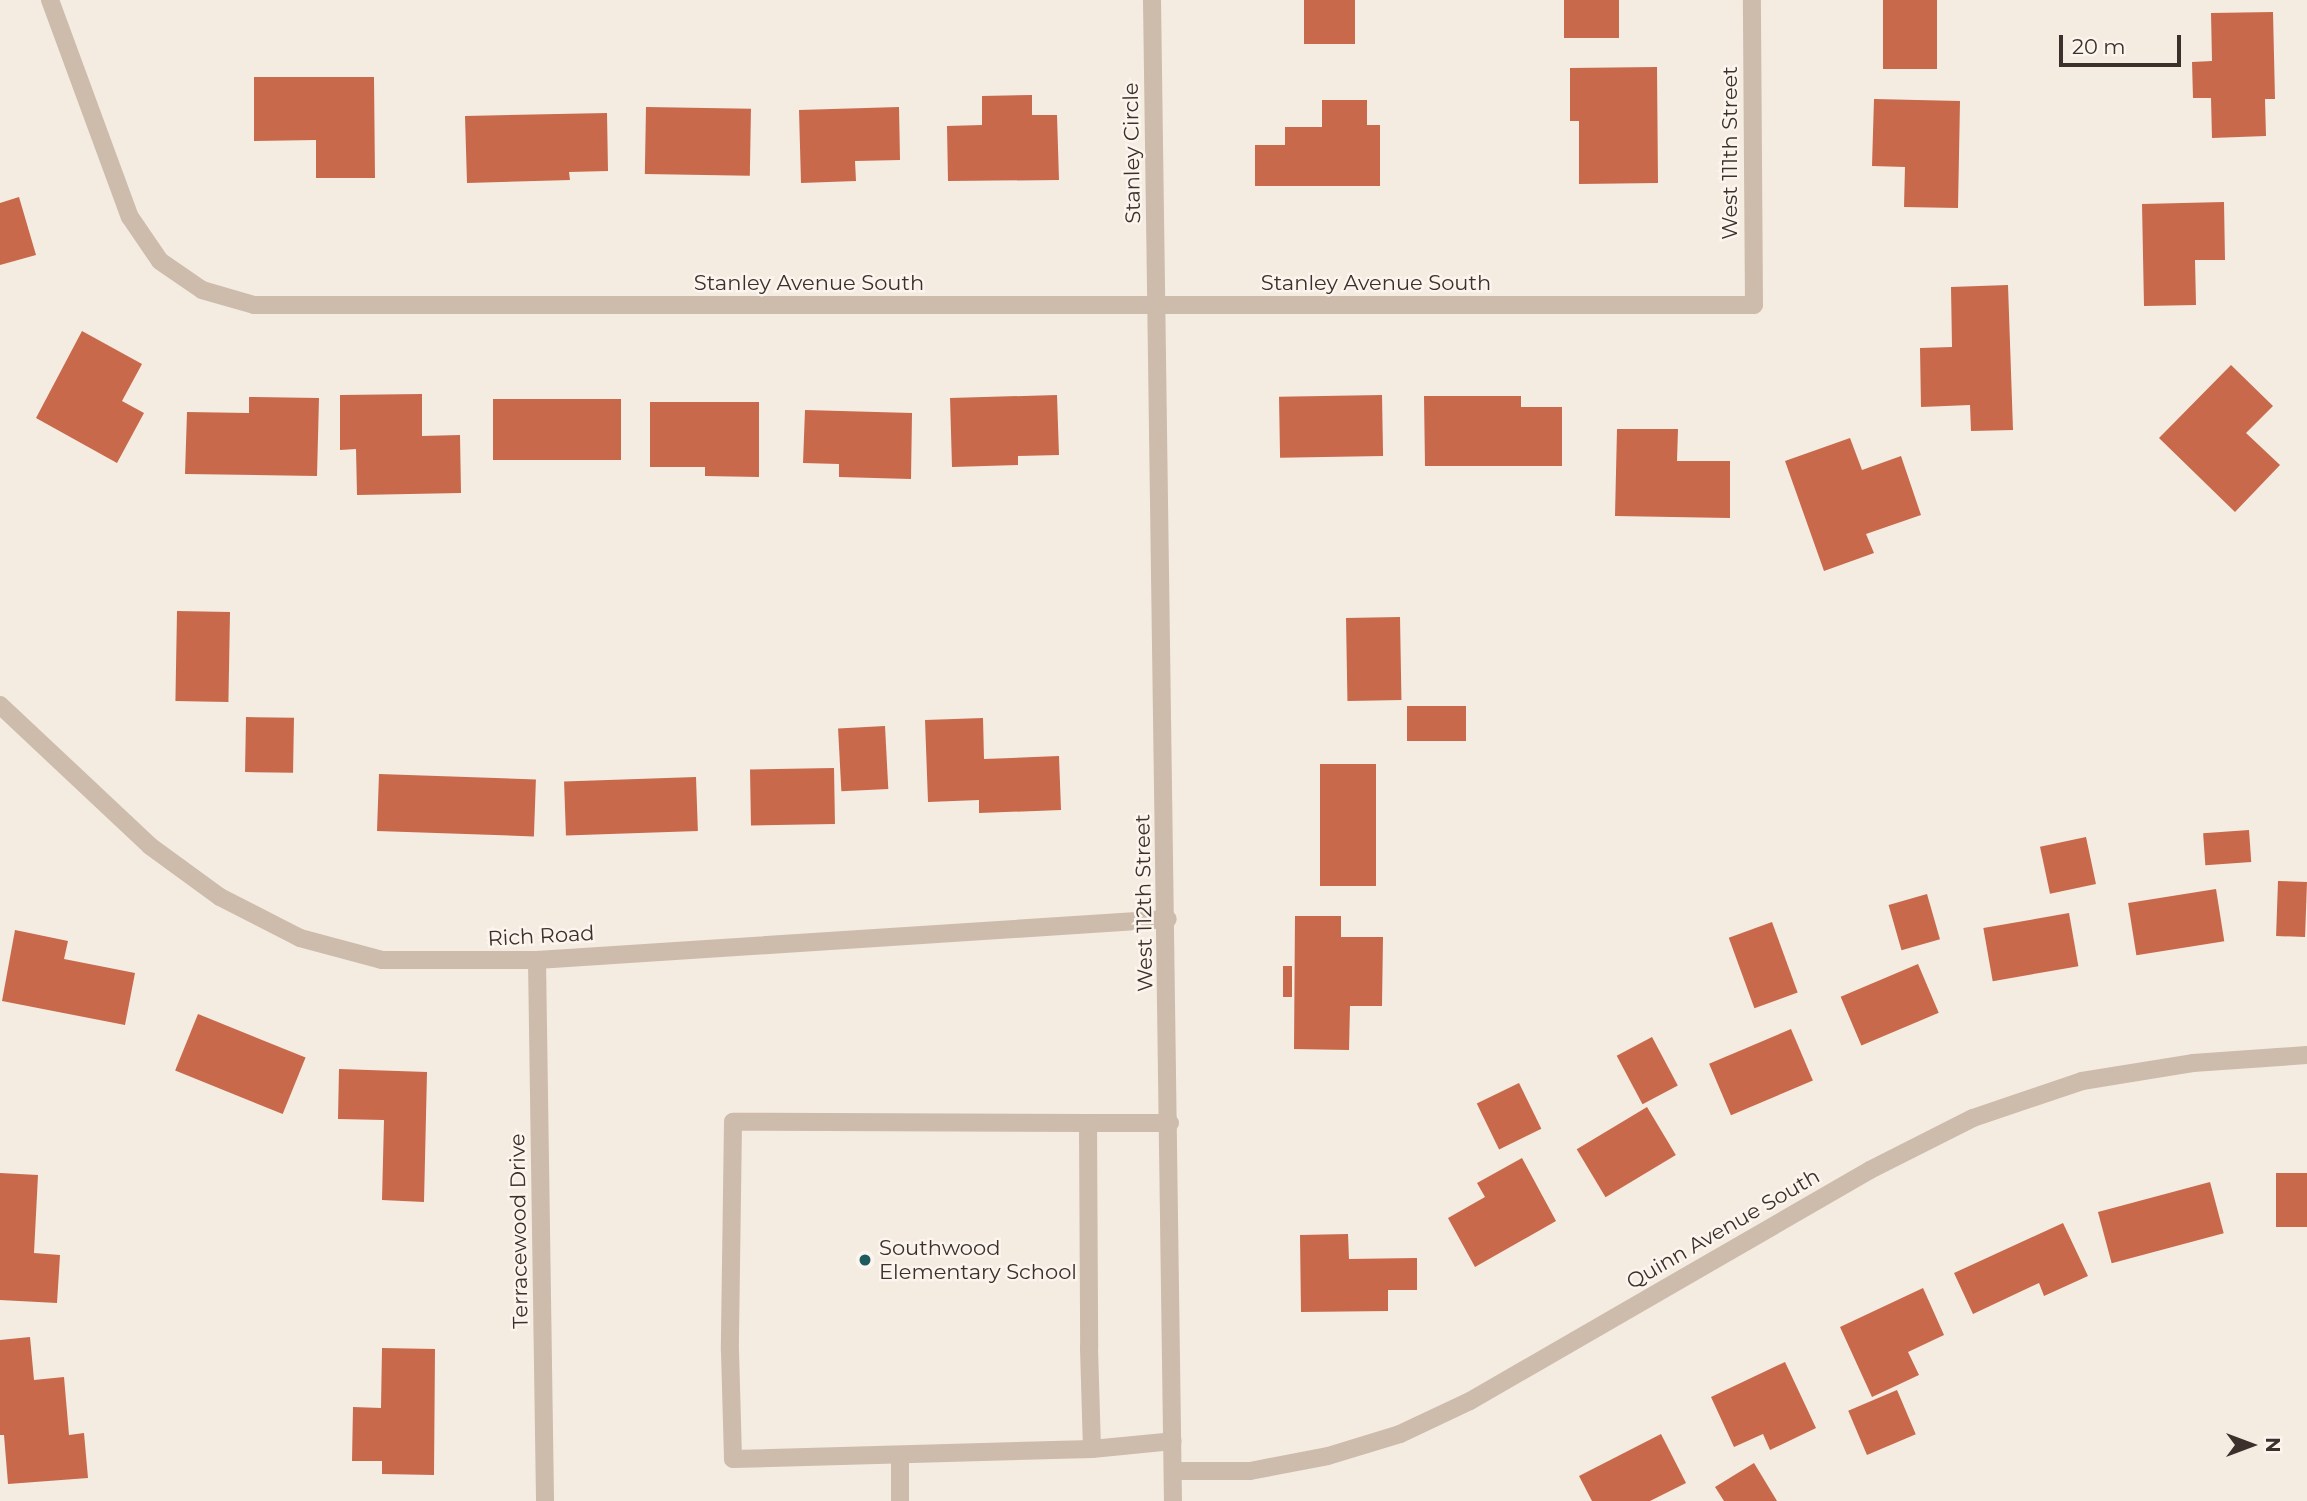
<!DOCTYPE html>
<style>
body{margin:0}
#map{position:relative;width:2307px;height:1501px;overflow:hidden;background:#f4ebe1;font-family:Montserrat,sans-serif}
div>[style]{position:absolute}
.building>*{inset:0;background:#c8694b;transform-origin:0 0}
.minor>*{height:18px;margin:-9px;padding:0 9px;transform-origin:9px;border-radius:9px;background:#cdbbac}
.dots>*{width:19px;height:19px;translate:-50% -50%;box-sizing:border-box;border:4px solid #fbf5ee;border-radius:50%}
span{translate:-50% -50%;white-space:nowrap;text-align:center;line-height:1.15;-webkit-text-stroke:5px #fbf5ee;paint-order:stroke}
.street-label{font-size:21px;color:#3b302b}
.poi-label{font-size:21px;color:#3b302b}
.left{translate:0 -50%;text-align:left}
.north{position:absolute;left:2216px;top:1410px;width:70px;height:70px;-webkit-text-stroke:5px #fbf5ee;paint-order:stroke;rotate:90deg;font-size:19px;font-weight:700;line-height:28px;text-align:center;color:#3b302b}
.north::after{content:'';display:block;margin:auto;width:24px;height:32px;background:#3b302b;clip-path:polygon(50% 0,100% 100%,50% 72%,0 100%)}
.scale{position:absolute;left:2059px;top:35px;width:122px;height:32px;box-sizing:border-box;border:4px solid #3b302b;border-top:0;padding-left:9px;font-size:21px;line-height:24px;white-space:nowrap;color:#3b302b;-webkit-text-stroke:5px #fbf5ee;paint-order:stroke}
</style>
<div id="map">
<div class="building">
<div style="left:1304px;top:0;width:51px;height:44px"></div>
<div style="left:1564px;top:0;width:55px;height:38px"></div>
<div style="left:1883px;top:0;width:54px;height:69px"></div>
<div style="clip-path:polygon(2273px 12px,2275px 99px,2265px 99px,2266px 136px,2212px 138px,2211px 98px,2193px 98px,2192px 62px,2212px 61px,2211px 13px)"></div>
<div style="clip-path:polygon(1657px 67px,1658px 183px,1579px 184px,1579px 121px,1570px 121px,1570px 68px)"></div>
<div style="clip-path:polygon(254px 77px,374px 77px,375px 178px,316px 178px,316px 140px,254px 141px)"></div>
<div style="clip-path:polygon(1032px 95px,1032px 115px,1057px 115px,1059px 180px,948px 181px,947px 126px,982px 125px,982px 96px)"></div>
<div style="clip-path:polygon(1874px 99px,1960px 101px,1958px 208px,1904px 207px,1905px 167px,1872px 166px)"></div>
<div style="clip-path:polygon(1322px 100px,1367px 100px,1367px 125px,1380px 125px,1380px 186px,1255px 186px,1255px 145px,1285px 145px,1285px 127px,1322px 127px)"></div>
<div style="left:646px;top:107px;width:105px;height:67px;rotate:1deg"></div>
<div style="clip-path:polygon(899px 107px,900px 160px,855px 161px,856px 181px,801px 183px,799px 110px)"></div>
<div style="clip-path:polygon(607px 113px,608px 171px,569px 172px,570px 180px,467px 183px,465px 116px)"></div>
<div style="clip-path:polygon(19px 197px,36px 255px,0 265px,0 203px)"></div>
<div style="clip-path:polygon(2224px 202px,2225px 260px,2195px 260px,2196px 305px,2144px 306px,2142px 204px)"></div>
<div style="clip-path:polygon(2008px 285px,2013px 430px,1971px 431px,1970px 405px,1921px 407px,1920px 348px,1952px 347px,1951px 287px)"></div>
<div style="clip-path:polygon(82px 331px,142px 364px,122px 401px,144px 413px,117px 463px,36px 418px)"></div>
<div style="clip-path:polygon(2231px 365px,2273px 406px,2246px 433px,2280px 465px,2235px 512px,2159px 438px)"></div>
<div style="clip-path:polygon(422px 394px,422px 436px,460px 435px,461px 493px,357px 495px,356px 449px,340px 450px,340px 395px)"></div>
<div style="clip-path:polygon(1057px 395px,1059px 455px,1018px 456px,1018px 465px,952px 467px,950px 398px)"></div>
<div style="left:1382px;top:395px;width:61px;height:103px;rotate:89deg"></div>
<div style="clip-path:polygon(1424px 396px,1521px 396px,1521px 407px,1562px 407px,1562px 466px,1425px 466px)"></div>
<div style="clip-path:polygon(249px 397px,319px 398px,317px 476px,185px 474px,187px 412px,249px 413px)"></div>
<div style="left:493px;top:399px;width:128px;height:61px"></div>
<div style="clip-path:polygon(650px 402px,759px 402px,759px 477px,705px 476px,705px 467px,650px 467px)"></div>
<div style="clip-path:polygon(805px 410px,912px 413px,911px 479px,839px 477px,839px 464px,803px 463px)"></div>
<div style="clip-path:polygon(1617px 429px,1678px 429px,1677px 461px,1730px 461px,1730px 518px,1615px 516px)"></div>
<div style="clip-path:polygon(1850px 438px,1862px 470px,1901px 456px,1921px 515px,1866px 534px,1874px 553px,1824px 571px,1785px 461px)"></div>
<div style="left:177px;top:611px;width:53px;height:90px;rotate:1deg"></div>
<div style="left:1400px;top:617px;width:83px;height:54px;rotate:89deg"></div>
<div style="left:1407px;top:706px;width:59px;height:35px"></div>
<div style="left:246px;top:717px;width:48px;height:55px;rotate:1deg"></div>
<div style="clip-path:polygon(983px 718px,984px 759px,1059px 756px,1061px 810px,979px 813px,979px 800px,928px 802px,925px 720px)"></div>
<div style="left:885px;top:726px;width:63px;height:47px;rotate:87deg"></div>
<div style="left:1376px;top:764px;width:122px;height:56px;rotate:90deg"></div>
<div style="left:834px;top:768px;width:56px;height:84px;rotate:89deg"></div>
<div style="left:379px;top:774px;width:157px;height:57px;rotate:2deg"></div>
<div style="left:696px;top:777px;width:54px;height:132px;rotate:88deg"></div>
<div style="left:2249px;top:830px;width:32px;height:46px;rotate:86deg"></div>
<div style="left:2086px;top:837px;width:48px;height:47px;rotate:78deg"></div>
<div style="left:2278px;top:881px;width:29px;height:55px;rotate:2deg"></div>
<div style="left:2216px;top:889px;width:53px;height:89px;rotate:81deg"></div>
<div style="left:1927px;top:894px;width:47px;height:40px;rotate:74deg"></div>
<div style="left:2069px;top:913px;width:54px;height:87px;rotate:80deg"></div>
<div style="clip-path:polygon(1295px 916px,1341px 916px,1341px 937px,1383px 937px,1382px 1006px,1350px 1006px,1349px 1050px,1294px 1049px)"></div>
<div style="left:1772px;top:922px;width:75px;height:46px;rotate:70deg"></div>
<div style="clip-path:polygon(15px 930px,68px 941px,64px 959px,135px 973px,125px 1025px,2px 1001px)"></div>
<div style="left:1918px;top:964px;width:53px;height:84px;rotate:67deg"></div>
<div style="left:1283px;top:966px;width:9px;height:31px"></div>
<div style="left:198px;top:1014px;width:116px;height:61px;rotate:22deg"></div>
<div style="left:1791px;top:1029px;width:56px;height:89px;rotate:67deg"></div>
<div style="left:1652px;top:1037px;width:55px;height:40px;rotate:62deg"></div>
<div style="clip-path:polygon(339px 1069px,427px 1072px,424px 1202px,382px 1200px,384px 1120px,338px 1119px)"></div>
<div style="left:1519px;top:1083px;width:51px;height:47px;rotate:64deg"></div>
<div style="left:1647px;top:1107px;width:56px;height:82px;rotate:59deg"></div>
<div style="clip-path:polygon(1522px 1158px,1556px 1221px,1475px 1267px,1448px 1218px,1485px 1197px,1477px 1183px)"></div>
<div style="clip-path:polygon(0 1173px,38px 1175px,34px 1253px,60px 1255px,57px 1303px,0 1300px)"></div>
<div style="left:2276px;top:1173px;width:31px;height:54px"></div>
<div style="left:2210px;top:1182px;width:53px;height:116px;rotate:75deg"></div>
<div style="clip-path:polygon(2063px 1223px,2088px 1276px,2044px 1296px,2039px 1283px,1973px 1314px,1954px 1273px)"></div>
<div style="clip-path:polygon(1348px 1234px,1349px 1259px,1417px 1258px,1417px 1290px,1388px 1290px,1388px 1311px,1301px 1312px,1300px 1235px)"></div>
<div style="clip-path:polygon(1923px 1288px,1944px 1335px,1908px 1352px,1919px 1375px,1872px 1397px,1840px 1327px)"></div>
<div style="clip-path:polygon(30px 1337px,34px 1380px,64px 1377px,69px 1435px,84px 1433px,88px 1478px,8px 1484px,4px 1435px,0 1435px,0 1340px)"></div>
<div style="clip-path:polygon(382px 1348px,435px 1349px,434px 1475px,382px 1474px,382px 1461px,352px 1461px,353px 1407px,381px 1408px)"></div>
<div style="clip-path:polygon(1785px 1362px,1816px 1428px,1770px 1450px,1763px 1434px,1734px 1447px,1711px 1397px)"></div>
<div style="left:1897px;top:1390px;width:48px;height:53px;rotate:67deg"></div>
<div style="clip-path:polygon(1661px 1434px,1686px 1483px,1650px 1501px,1592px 1501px,1579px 1476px)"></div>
<div style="clip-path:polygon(1754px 1463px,1777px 1501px,1724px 1501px,1715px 1487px)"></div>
</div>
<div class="minor">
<div style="left:50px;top:0;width:231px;rotate:69.8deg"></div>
<div style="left:130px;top:217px;width:53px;rotate:55.7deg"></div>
<div style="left:160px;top:261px;width:51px;rotate:34.6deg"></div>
<div style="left:202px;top:290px;width:54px;rotate:16.1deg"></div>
<div style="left:254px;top:305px;width:1500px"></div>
<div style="left:1754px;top:305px;width:305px;rotate:-90.4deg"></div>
<div style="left:1152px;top:0;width:1501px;rotate:89.2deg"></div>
<div style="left:0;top:705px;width:206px;rotate:43.2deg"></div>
<div style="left:150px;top:846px;width:87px;rotate:36.1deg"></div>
<div style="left:220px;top:897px;width:90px;rotate:27.1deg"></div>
<div style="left:300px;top:938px;width:85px;rotate:15deg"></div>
<div style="left:382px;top:960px;width:155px"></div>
<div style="left:537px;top:960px;width:632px;rotate:-3.72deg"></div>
<div style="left:537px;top:960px;width:541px;rotate:89.15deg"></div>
<div style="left:1088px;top:1123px;width:355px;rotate:-179.8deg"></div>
<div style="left:733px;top:1122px;width:229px;rotate:90.8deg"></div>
<div style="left:730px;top:1351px;width:108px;rotate:88.4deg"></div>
<div style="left:733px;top:1459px;width:359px;rotate:-1.6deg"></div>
<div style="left:1170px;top:1123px;width:82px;rotate:180deg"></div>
<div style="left:1088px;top:1123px;width:225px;rotate:89.7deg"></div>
<div style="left:1089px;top:1348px;width:101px;rotate:88.3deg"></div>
<div style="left:1092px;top:1449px;width:81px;rotate:-5.6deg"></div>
<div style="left:900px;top:1456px;width:45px;rotate:90deg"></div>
<div style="left:1173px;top:1471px;width:77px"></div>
<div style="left:1250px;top:1471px;width:79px;rotate:-10.9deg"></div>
<div style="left:1328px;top:1456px;width:75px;rotate:-17deg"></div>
<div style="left:1400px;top:1434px;width:77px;rotate:-25.2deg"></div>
<div style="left:1470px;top:1401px;width:462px;rotate:-30deg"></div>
<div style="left:1870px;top:1170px;width:115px;rotate:-26.8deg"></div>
<div style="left:1973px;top:1118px;width:115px;rotate:-18.7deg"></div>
<div style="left:2082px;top:1081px;width:112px;rotate:-9.2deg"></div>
<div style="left:2193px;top:1063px;width:114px;rotate:-4deg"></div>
</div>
<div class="dots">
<div style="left:865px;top:1260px;background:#1f5a5e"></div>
</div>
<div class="street-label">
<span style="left:1132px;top:153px;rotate:-91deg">Stanley Circle</span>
<span style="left:1730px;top:153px;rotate:-90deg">West 111th Street</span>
<span style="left:809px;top:283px">Stanley Avenue South</span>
<span style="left:1376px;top:283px">Stanley Avenue South</span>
<span style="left:1144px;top:903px;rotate:-91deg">West 112th Street</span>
<span style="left:541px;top:936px;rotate:-3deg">Rich Road</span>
<span style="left:1723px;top:1229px;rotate:-30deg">Quinn Avenue South</span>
<span style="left:519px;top:1231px;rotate:-91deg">Terracewood Drive</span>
</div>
<div class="poi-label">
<span class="left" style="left:879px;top:1260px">Southwood<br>Elementary School</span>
</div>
<div class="north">N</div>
<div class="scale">20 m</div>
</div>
